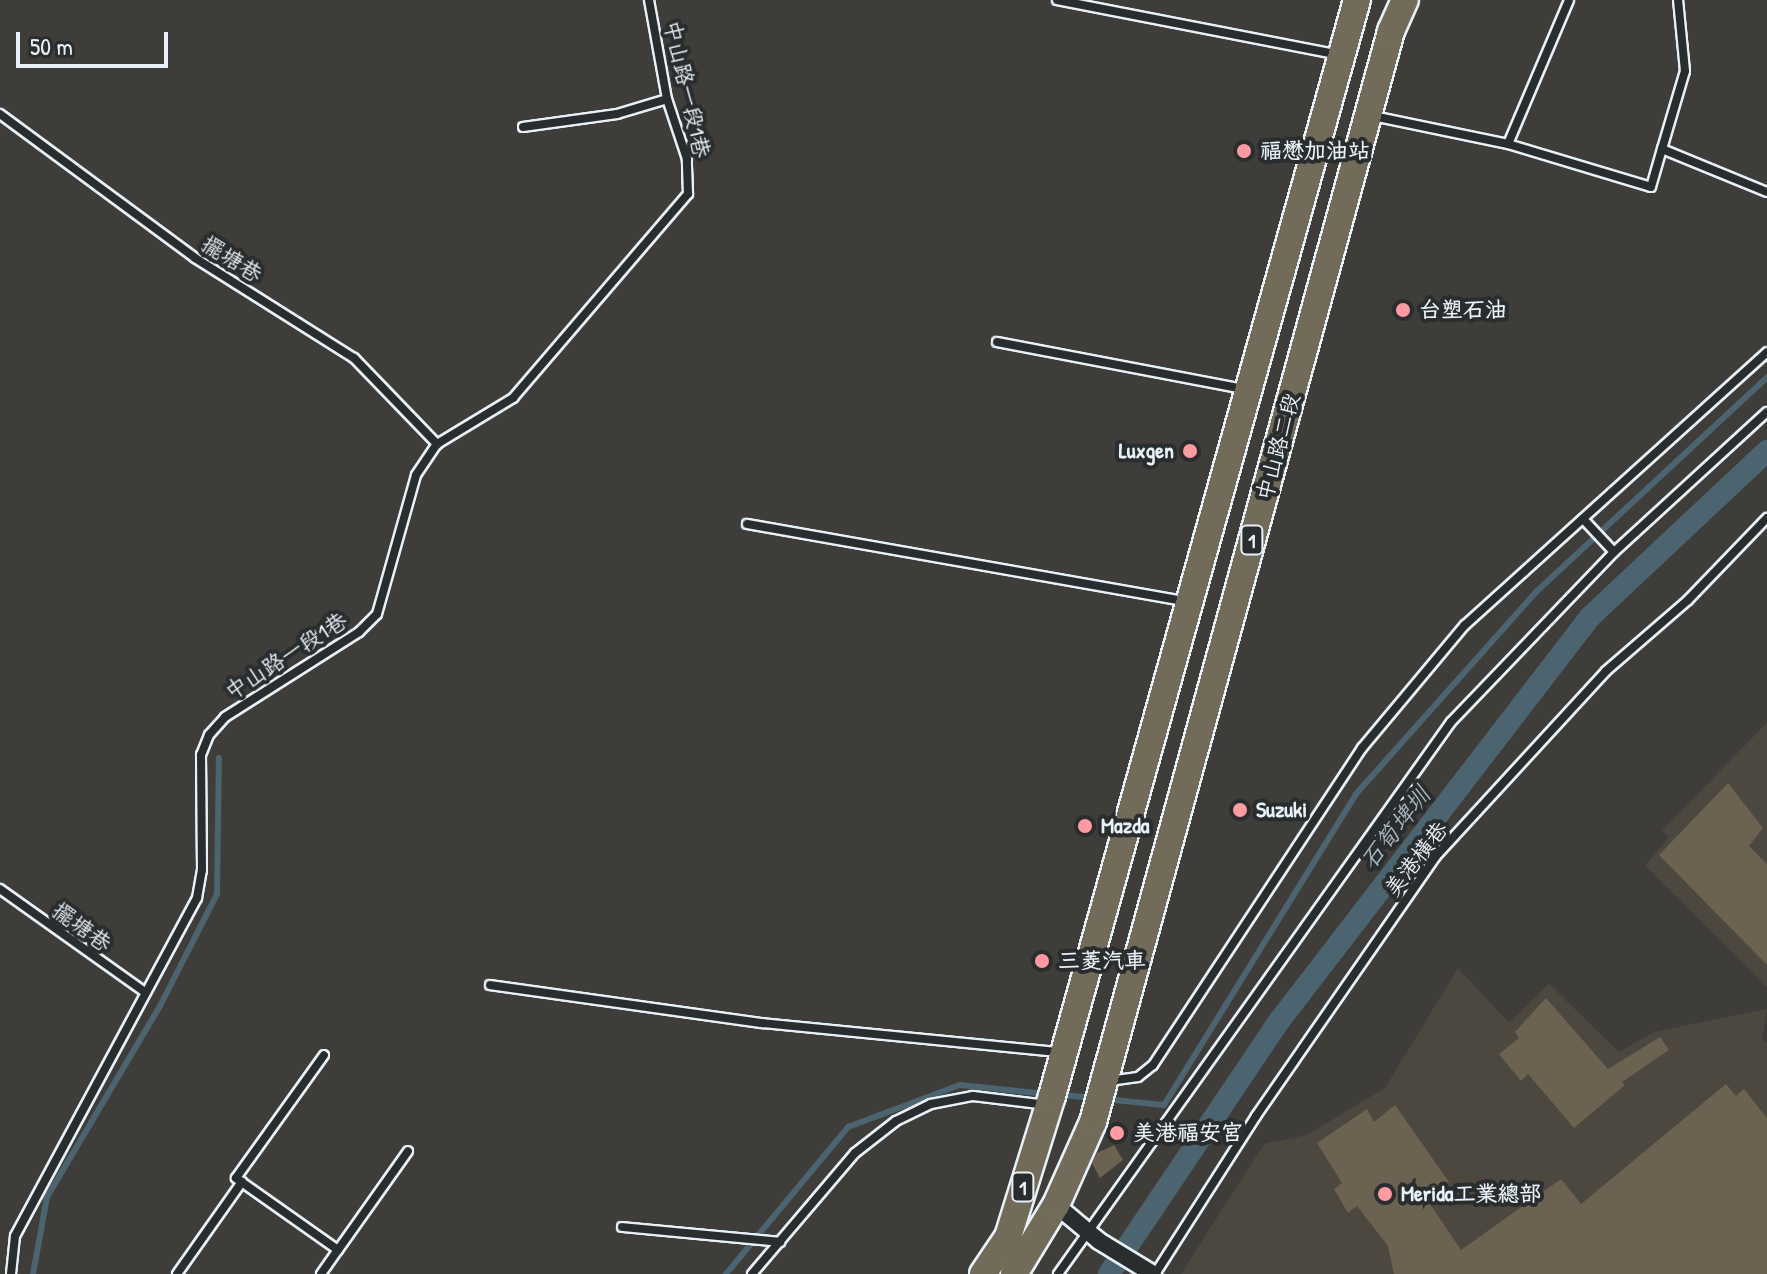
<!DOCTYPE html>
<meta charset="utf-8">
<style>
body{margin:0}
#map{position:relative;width:1767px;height:1274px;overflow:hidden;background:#3e3d39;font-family:"Patrick Hand","LXGW WenKai TC",sans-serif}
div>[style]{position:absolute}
.built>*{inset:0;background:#4c4840}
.stream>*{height:6px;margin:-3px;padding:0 3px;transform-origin:3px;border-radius:3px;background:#4c6370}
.canal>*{height:22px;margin:-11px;padding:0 11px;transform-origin:11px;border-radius:11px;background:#4c6370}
.building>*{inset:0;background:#6b6252}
.roads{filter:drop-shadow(2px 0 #e8f1f8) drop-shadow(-2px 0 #e8f1f8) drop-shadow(0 2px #e8f1f8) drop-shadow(0 -2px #e8f1f8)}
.lane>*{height:8px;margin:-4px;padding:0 4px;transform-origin:4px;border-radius:4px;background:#2a2d2e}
.street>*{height:16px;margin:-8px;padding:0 8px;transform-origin:8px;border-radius:8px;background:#2a2d2e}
.primary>*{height:26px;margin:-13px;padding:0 13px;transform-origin:13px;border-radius:13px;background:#736b5a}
.dots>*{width:22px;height:22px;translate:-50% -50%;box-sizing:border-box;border:4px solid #2a2d2e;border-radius:50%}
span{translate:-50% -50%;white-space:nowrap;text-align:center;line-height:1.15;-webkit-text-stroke:8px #2a2d2e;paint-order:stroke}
.shield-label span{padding:2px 6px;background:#2a2d2e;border:2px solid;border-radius:6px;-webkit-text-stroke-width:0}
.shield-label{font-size:20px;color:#e8f1f8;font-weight:700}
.street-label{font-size:22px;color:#e8f1f8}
.poi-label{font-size:22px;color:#e8f1f8;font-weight:700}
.left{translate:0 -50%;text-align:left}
.right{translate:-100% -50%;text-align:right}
.water-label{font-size:24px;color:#aab8c2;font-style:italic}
.scale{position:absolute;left:16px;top:32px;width:152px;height:36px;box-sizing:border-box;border:4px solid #e8f1f8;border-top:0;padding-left:10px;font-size:24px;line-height:28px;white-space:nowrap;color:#e8f1f8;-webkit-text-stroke:6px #2a2d2e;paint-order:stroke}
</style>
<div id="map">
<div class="built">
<div style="clip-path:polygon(1767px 723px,1767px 987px,1645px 866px,1669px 837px,1662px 830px)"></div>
<div style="clip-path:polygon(1458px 968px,1509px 1023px,1549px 984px,1619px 1052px,1654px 1032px,1767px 1009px,1762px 1038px,1767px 1043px,1767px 1274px,1181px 1274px,1264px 1144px,1307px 1135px,1385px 1088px)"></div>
</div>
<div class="stream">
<div style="left:1061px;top:1095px;width:32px;rotate:5deg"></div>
<div style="left:1104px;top:1099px;width:60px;rotate:5.7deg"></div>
<div style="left:1164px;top:1105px;width:365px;rotate:-58.3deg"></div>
<div style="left:1356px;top:794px;width:271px;rotate:-48.3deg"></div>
<div style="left:1536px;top:592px;width:316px;rotate:-42.9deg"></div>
<div style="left:33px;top:1274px;width:78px;rotate:-79.7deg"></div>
<div style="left:47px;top:1197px;width:222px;rotate:-59.4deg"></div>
<div style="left:160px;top:1006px;width:126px;rotate:-63deg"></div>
<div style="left:217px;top:894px;width:136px;rotate:-89.2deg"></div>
<div style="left:726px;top:1274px;width:191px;rotate:-50.3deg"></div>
<div style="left:848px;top:1127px;width:120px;rotate:-20.6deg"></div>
<div style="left:960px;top:1085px;width:85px;rotate:6deg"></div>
</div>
<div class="canal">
<div style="left:1109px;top:1274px;width:306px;rotate:-56.1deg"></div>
<div style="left:1280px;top:1020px;width:508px;rotate:-52.43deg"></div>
<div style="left:1590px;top:617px;width:243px;rotate:-43.2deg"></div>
</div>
<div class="building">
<div style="clip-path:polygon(1728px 783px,1763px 828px,1749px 846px,1767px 864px,1767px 965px,1659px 855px)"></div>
<div style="clip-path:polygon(1546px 998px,1608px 1069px,1660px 1037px,1669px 1050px,1622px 1082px,1625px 1085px,1574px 1128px,1528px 1074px,1521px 1081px,1499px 1054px,1519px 1038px,1515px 1032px)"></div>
<div style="clip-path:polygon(1726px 1084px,1736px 1096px,1744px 1089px,1767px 1118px,1767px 1274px,1394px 1274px,1388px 1246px,1357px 1206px,1348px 1213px,1334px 1189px,1342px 1183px,1317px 1143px,1367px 1109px,1374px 1122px,1395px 1105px,1449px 1182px,1426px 1198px,1461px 1250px,1561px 1179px,1581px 1204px)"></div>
<div style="clip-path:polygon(1114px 1145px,1123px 1160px,1100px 1178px,1092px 1163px,1097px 1153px)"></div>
</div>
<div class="roads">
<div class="lane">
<div style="left:1057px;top:0;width:287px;rotate:11deg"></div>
<div style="left:0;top:114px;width:242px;rotate:36.4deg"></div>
<div style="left:195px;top:258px;width:188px;rotate:32.2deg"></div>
<div style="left:354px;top:358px;width:120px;rotate:46deg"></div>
<div style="left:1373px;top:116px;width:138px;rotate:11.7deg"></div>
<div style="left:1508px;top:144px;width:149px;rotate:16.7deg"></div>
<div style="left:1651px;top:187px;width:40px;rotate:-74deg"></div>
<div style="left:1662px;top:149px;width:113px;rotate:22.3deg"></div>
<div style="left:523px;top:127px;width:95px;rotate:-7.9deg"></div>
<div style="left:617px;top:114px;width:52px;rotate:-16.7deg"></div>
<div style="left:1508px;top:144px;width:156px;rotate:-67deg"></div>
<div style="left:1662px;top:149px;width:81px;rotate:-73.6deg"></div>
<div style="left:1685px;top:71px;width:71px;rotate:-95.6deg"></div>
<div style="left:997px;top:342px;width:251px;rotate:10.8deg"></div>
<div style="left:1583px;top:519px;width:45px;rotate:46.8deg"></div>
<div style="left:747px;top:524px;width:448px;rotate:10deg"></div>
<div style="left:0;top:889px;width:178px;rotate:35.4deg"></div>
<div style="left:490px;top:985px;width:275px;rotate:8deg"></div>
<div style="left:762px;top:1023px;width:298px;rotate:5.6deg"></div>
<div style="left:1109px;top:1081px;width:29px;rotate:-8deg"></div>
<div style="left:1138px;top:1077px;width:19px;rotate:-39deg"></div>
<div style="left:1153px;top:1065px;width:380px;rotate:-56.6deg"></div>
<div style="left:1362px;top:748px;width:160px;rotate:-50.1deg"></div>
<div style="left:1465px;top:625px;width:407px;rotate:-42.1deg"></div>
<div style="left:622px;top:1227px;width:159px;rotate:5.4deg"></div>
<div style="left:338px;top:1250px;width:121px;rotate:-54.7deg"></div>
<div style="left:11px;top:1274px;width:38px;rotate:-84deg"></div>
<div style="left:15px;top:1236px;width:384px;rotate:-61.7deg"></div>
<div style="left:197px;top:898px;width:28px;rotate:-80deg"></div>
<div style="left:202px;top:870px;width:115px;rotate:-90.5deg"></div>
<div style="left:201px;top:755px;width:22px;rotate:-68deg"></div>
<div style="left:209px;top:735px;width:24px;rotate:-48deg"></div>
<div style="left:225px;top:717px;width:159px;rotate:-32.4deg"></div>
<div style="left:359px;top:632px;width:25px;rotate:-45deg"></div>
<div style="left:377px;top:614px;width:144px;rotate:-74.3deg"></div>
<div style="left:416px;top:475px;width:37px;rotate:-56deg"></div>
<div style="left:437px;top:444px;width:89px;rotate:-31.2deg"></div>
<div style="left:513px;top:398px;width:269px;rotate:-49.4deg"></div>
<div style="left:688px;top:194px;width:35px;rotate:-92deg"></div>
<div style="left:687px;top:159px;width:63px;rotate:-108.4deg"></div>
<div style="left:667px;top:99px;width:101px;rotate:-100.3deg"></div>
<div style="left:177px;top:1274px;width:113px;rotate:-54.8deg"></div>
<div style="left:321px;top:1274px;width:29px;rotate:-55deg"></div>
<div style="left:338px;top:1250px;width:125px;rotate:-144.8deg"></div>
<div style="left:236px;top:1178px;width:151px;rotate:-54.4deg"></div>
<div style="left:752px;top:1274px;width:159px;rotate:-49.6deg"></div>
<div style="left:855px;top:1153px;width:52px;rotate:-38deg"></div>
<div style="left:896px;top:1121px;width:39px;rotate:-26deg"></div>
<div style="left:931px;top:1104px;width:43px;rotate:-10.8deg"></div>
<div style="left:973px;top:1096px;width:75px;rotate:6.9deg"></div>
<div style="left:1058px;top:1274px;width:678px;rotate:-54.55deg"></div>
<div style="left:1451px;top:722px;width:236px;rotate:-46.2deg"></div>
<div style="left:1614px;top:552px;width:207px;rotate:-42.5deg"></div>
<div style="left:1155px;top:1274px;width:188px;rotate:-57.4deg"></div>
<div style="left:1256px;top:1116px;width:316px;rotate:-55.3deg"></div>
<div style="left:1436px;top:856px;width:251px;rotate:-47.4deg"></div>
<div style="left:1606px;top:671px;width:108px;rotate:-40.9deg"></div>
<div style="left:1688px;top:600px;width:114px;rotate:-46.1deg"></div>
</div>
<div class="street">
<div style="left:1056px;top:1205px;width:56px;rotate:39.9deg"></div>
<div style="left:1099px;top:1241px;width:63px;rotate:31.4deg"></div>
</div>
<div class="primary">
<div style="left:983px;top:1274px;width:45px;rotate:-56deg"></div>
<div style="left:1008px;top:1237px;width:148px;rotate:-72.7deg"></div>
<div style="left:1052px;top:1096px;width:1138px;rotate:-74.45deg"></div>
<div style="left:1014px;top:1274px;width:81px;rotate:-58.7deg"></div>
<div style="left:1056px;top:1205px;width:91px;rotate:-66deg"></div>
<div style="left:1093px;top:1122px;width:1131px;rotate:-74.72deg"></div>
<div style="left:1391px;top:31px;width:34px;rotate:-66deg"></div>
</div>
</div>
<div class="dots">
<div style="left:1244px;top:151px;background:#ff9aa2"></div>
<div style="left:1403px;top:310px;background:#ff9aa2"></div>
<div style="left:1190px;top:451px;background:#ff9aa2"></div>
<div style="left:1240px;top:810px;background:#ff9aa2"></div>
<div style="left:1085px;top:826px;background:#ff9aa2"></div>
<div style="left:1042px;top:961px;background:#ff9aa2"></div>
<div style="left:1117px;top:1133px;background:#ff9aa2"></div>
<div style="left:1385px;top:1194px;background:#ff9aa2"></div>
</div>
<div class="shield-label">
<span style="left:1252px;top:540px">1</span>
<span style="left:1023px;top:1187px">1</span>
</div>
<div class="street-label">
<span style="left:687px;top:89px;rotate:77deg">中山路一段1巷</span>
<span style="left:232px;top:259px;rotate:32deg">擺塘巷</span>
<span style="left:1278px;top:447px;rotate:-75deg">中山路二段</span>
<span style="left:286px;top:656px;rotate:-33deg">中山路一段1巷</span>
<span style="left:1416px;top:859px;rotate:-52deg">美港橫巷</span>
<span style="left:82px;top:927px;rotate:36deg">擺塘巷</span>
</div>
<div class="poi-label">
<span class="left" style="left:1260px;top:151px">福懋加油站</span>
<span class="left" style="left:1419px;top:310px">台塑石油</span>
<span class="right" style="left:1174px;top:451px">Luxgen</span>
<span class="left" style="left:1256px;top:810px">Suzuki</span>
<span class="left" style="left:1101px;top:826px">Mazda</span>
<span class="left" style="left:1058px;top:961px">三菱汽車</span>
<span class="left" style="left:1133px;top:1133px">美港福安宮</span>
<span class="left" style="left:1401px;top:1194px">Merida工業總部</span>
</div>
<div class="water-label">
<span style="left:1395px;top:828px;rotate:-52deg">石筍埤圳</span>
</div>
<div class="scale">50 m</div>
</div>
